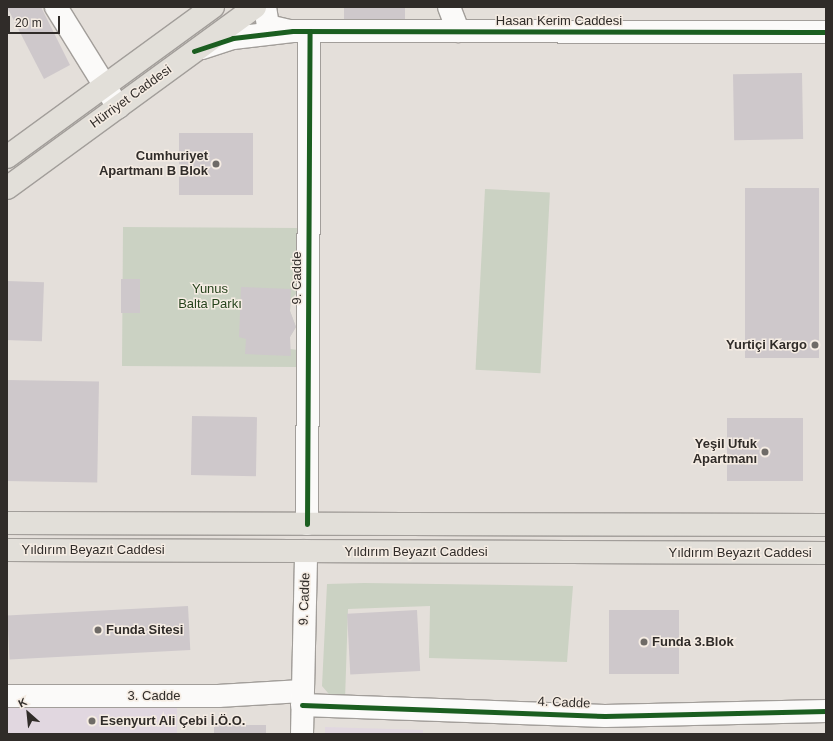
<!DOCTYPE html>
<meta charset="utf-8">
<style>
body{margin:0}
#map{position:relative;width:833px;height:741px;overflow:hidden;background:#e4dfda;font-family:Arial,sans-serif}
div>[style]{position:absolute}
.education>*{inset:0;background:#e1d7e0;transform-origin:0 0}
.green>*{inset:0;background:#cbd2c3;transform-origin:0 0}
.building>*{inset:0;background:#cec8cb;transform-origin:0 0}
.roads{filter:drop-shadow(1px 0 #a29e9a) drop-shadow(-1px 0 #a29e9a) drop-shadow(0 1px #a29e9a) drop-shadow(0 -1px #a29e9a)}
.minor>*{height:22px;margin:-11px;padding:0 11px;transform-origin:11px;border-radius:11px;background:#fbfaf9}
.major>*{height:22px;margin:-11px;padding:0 11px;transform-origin:11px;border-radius:11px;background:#e2dfd9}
.cycleway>*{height:5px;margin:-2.5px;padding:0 2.5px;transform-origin:2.5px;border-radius:2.5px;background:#1b5e20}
.dots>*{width:11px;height:11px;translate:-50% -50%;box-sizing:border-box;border:2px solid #f5ece3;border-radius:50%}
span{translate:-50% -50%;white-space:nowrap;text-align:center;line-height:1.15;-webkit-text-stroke:3px #f5ece3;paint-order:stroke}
.street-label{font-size:13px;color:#302c29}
.poi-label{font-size:13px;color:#302c29;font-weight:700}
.right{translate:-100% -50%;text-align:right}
.left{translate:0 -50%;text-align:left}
.park-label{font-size:13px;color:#27441d}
.frame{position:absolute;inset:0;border:8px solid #302c29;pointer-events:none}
.north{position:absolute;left:8px;top:693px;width:40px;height:40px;-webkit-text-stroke:3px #f5ece3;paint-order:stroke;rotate:333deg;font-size:11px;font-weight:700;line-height:16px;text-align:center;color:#302c29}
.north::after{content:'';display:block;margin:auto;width:14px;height:18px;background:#302c29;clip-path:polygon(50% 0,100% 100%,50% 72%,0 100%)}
.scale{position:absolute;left:8px;top:16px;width:52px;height:18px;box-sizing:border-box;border:2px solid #302c29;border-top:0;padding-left:5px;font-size:12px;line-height:14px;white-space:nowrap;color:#302c29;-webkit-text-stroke:3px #f5ece3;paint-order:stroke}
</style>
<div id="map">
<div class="education">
<div style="left:7px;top:707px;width:170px;height:27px"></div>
<div style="clip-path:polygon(325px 727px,423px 730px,423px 734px,325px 734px)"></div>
</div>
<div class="green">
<div style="left:485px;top:189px;width:65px;height:181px;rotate:3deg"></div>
<div style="clip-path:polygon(123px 227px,298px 228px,297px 293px,291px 299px,290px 311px,296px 327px,290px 337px,290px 349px,298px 350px,298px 367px,122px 366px)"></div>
<div style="clip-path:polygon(364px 583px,573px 586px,567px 662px,429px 658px,430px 606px,348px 609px,345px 700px,334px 700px,322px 686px,327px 584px)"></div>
</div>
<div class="building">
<div style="clip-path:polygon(7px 7px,41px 7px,70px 65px,44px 79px)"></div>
<div style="left:344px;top:7px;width:61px;height:12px"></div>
<div style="left:802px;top:73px;width:66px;height:69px;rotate:89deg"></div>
<div style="left:179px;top:133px;width:74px;height:62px"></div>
<div style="left:819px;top:188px;width:170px;height:74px;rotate:90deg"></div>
<div style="left:140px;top:279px;width:34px;height:19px;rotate:90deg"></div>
<div style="left:7px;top:281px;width:37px;height:59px;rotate:2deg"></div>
<div style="clip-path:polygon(241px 287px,291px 289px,290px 311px,296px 327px,290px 337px,291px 356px,245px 354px,246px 339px,239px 337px)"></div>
<div style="left:7px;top:380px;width:92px;height:101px;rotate:1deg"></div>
<div style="left:192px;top:416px;width:65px;height:59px;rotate:1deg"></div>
<div style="left:803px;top:418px;width:63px;height:76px;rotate:90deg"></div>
<div style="left:188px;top:606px;width:44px;height:181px;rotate:87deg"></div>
<div style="left:417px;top:610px;width:61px;height:70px;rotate:87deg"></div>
<div style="left:609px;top:610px;width:70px;height:64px"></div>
<div style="left:214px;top:725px;width:52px;height:9px"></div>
</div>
<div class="roads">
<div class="minor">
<div style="left:56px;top:7px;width:118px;rotate:58.2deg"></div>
<div style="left:265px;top:7px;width:19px;rotate:81deg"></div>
<div style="left:268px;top:26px;width:22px;rotate:13deg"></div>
<div style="left:449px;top:7px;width:26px;rotate:69deg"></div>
<div style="left:202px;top:48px;width:33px;rotate:-18deg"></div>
<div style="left:233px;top:38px;width:60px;rotate:-6.7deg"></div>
<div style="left:293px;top:31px;width:533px;rotate:0.11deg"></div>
<div style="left:307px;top:524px;width:492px;rotate:-89.7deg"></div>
<div style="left:7px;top:696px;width:211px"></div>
<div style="left:218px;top:696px;width:84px;rotate:-3.4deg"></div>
<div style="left:302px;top:705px;width:303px;rotate:2.1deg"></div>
<div style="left:605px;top:716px;width:221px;rotate:-1.3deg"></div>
<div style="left:302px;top:734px;width:183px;rotate:-88.7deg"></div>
</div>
<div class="major">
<div style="left:7px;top:157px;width:255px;rotate:-36.1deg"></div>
<div style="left:7px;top:188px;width:307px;rotate:-36.1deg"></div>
<div style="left:7px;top:523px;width:819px;rotate:0.14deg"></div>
<div style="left:7px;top:550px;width:819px;rotate:0.21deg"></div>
</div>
</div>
<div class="cycleway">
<div style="left:194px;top:51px;width:41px;rotate:-18.4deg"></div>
<div style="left:233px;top:38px;width:60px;rotate:-6.7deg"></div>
<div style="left:293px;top:31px;width:533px;rotate:0.11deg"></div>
<div style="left:307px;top:524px;width:492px;rotate:-89.7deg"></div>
<div style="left:302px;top:705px;width:303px;rotate:2.1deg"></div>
<div style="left:605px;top:716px;width:221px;rotate:-1.3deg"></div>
</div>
<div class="dots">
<div style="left:216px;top:164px;background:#6f6b67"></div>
<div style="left:815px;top:345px;background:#6f6b67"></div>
<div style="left:765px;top:452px;background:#6f6b67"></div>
<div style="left:98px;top:630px;background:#6f6b67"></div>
<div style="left:644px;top:642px;background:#6f6b67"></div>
<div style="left:92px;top:721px;background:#6f6b67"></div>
</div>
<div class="street-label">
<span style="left:559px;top:21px">Hasan Kerim Caddesi</span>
<span style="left:131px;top:97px;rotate:-36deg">Hürriyet Caddesi</span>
<span style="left:297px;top:278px;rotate:-90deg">9. Cadde</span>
<span style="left:93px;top:550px">Yıldırım Beyazıt Caddesi</span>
<span style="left:416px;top:552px">Yıldırım Beyazıt Caddesi</span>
<span style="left:740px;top:553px">Yıldırım Beyazıt Caddesi</span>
<span style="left:305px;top:599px;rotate:-88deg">9. Cadde</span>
<span style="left:154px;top:696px">3. Cadde</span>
<span style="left:564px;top:703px;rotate:2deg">4. Cadde</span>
</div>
<div class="poi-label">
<span class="right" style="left:208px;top:164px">Cumhuriyet<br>Apartmanı B Blok</span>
<span class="right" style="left:807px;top:345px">Yurtiçi Kargo</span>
<span class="right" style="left:757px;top:452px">Yeşil Ufuk<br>Apartmanı</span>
<span class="left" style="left:106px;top:630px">Funda Sitesi</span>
<span class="left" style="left:652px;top:642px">Funda 3.Blok</span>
<span class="left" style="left:100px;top:721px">Esenyurt Ali Çebi İ.Ö.O.</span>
</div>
<div class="park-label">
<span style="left:210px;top:297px">Yunus<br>Balta Parkı</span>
</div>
<div class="frame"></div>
<div class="north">K</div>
<div class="scale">20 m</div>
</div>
